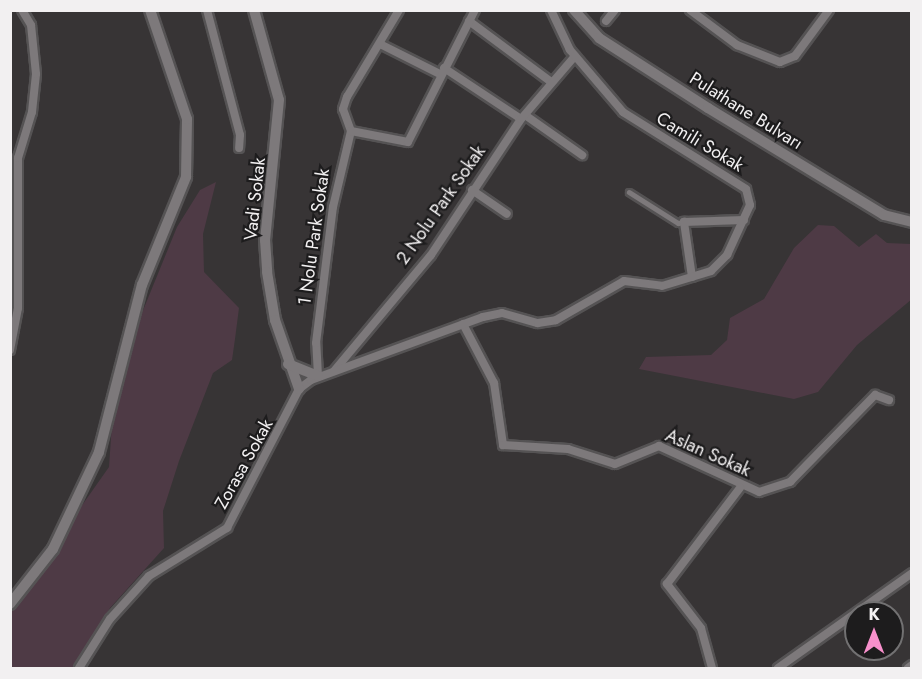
<!DOCTYPE html>
<meta charset="utf-8">
<style>
body{margin:0}
#map{position:relative;width:922px;height:679px;overflow:hidden;background:#373435;font-family:Jost,sans-serif}
div>[style]{position:absolute}
.green>*{inset:0;background:#4e3a45}
.roads{filter:drop-shadow(2px 0 #555354) drop-shadow(-2px 0 #555354) drop-shadow(0 2px #555354) drop-shadow(0 -2px #555354)}
.service>*{height:4.5px;margin:-2.25px;padding:0 2.25px;transform-origin:2.25px;border-radius:2.25px;background:#7d797b}
.minor>*{height:8px;margin:-4px;padding:0 4px;transform-origin:4px;border-radius:4px;background:#7d797b}
.tertiary>*{height:10px;margin:-5px;padding:0 5px;transform-origin:5px;border-radius:5px;background:#7d797b}
span{translate:-50% -50%;white-space:nowrap;text-align:center;line-height:1.15;-webkit-text-stroke:4.5px #1d1c1d;paint-order:stroke}
.street-label{font-size:18px;color:#f2f0f1}
.frame{position:absolute;inset:0;border:12px solid #f2f0f1;pointer-events:none}
.north{position:absolute;left:844px;top:601px;width:60px;height:60px;box-sizing:border-box;background:#1d1c1d;border:2px solid #727172;border-radius:50%;rotate:0deg;font-size:16px;font-weight:700;line-height:24px;text-align:center;color:#f2f0f1}
.north::after{content:'';display:block;margin:auto;width:21px;height:27px;background:#f890cc;clip-path:polygon(50% 0,100% 100%,50% 72%,0 100%)}
</style>
<div id="map">
<div class="green">
<div style="clip-path:polygon(216px 182px,203px 234px,204px 272px,239px 308px,235px 339px,232px 360px,213px 373px,179px 461px,163px 511px,164px 548px,110px 608px,75px 668px,11px 668px,11px 606px,109px 467px,115px 379px,177px 227px,200px 190px)"></div>
<div style="clip-path:polygon(818px 225px,834px 226px,859px 247px,876px 234px,887px 243px,911px 244px,912px 299px,857px 345px,818px 392px,794px 399px,639px 369px,646px 357px,711px 355px,727px 340px,730px 318px,764px 299px,794px 248px)"></div>
</div>
<div class="roads">
<div class="service">
<div style="left:629px;top:192px;width:58px;rotate:32.3deg"></div>
<div style="left:678px;top:223px;width:6px;rotate:-9deg"></div>
</div>
<div class="minor">
<div style="left:207px;top:10px;width:129px;rotate:75.2deg"></div>
<div style="left:240px;top:135px;width:13px;rotate:94deg"></div>
<div style="left:690px;top:10px;width:59px;rotate:36.7deg"></div>
<div style="left:737px;top:45px;width:46px;rotate:21.6deg"></div>
<div style="left:780px;top:62px;width:16px;rotate:-22deg"></div>
<div style="left:795px;top:56px;width:57px;rotate:-53.5deg"></div>
<div style="left:469px;top:21px;width:102px;rotate:36.6deg"></div>
<div style="left:606px;top:21px;width:14px;rotate:-51deg"></div>
<div style="left:382px;top:45px;width:65px;rotate:26.6deg"></div>
<div style="left:444px;top:68px;width:92px;rotate:33.5deg"></div>
<div style="left:525px;top:115px;width:70px;rotate:35.1deg"></div>
<div style="left:351px;top:131px;width:23px;rotate:-110deg"></div>
<div style="left:343px;top:109px;width:13px;rotate:-72deg"></div>
<div style="left:347px;top:97px;width:101px;rotate:-59.1deg"></div>
<div style="left:472px;top:190px;width:42px;rotate:34.4deg"></div>
<div style="left:692px;top:277px;width:56px;rotate:-98.3deg"></div>
<div style="left:684px;top:222px;width:60px;rotate:-1.9deg"></div>
<div style="left:463px;top:324px;width:67px;rotate:62.3deg"></div>
<div style="left:494px;top:383px;width:63px;rotate:81.7deg"></div>
<div style="left:503px;top:445px;width:65px;rotate:3.5deg"></div>
<div style="left:568px;top:449px;width:49px;rotate:17.7deg"></div>
<div style="left:615px;top:464px;width:48px;rotate:-22.2deg"></div>
<div style="left:659px;top:446px;width:110px;rotate:24.7deg"></div>
<div style="left:759px;top:492px;width:33px;rotate:-18deg"></div>
<div style="left:790px;top:482px;width:122px;rotate:-45.7deg"></div>
<div style="left:875px;top:395px;width:15px;rotate:20deg"></div>
<div style="left:10px;top:350px;width:43px;rotate:-79.2deg"></div>
<div style="left:18px;top:308px;width:150px;rotate:-90deg"></div>
<div style="left:18px;top:158px;width:48px;rotate:-73.1deg"></div>
<div style="left:32px;top:112px;width:38px;rotate:-84deg"></div>
<div style="left:36px;top:74px;width:49px;rotate:-95.8deg"></div>
<div style="left:31px;top:25px;width:17px;rotate:-121deg"></div>
<div style="left:334px;top:371px;width:151px;rotate:-50.1deg"></div>
<div style="left:431px;top:255px;width:163px;rotate:-56.5deg"></div>
<div style="left:521px;top:119px;width:83px;rotate:-49.4deg"></div>
<div style="left:318px;top:376px;width:33px;rotate:-93deg"></div>
<div style="left:316px;top:343px;width:137px;rotate:-82.9deg"></div>
<div style="left:333px;top:207px;width:78px;rotate:-76.7deg"></div>
<div style="left:351px;top:131px;width:58px;rotate:10.9deg"></div>
<div style="left:408px;top:142px;width:148px;rotate:-63.1deg"></div>
<div style="left:79px;top:668px;width:58px;rotate:-57.7deg"></div>
<div style="left:110px;top:619px;width:58px;rotate:-47.8deg"></div>
<div style="left:149px;top:576px;width:92px;rotate:-31.6deg"></div>
<div style="left:227px;top:528px;width:157px;rotate:-62.6deg"></div>
<div style="left:299px;top:389px;width:15px;rotate:-37deg"></div>
<div style="left:311px;top:380px;width:183px;rotate:-20.1deg"></div>
<div style="left:483px;top:317px;width:19px;rotate:-12deg"></div>
<div style="left:502px;top:313px;width:37px;rotate:16deg"></div>
<div style="left:538px;top:323px;width:18px;rotate:-9deg"></div>
<div style="left:556px;top:320px;width:78px;rotate:-29.8deg"></div>
<div style="left:624px;top:281px;width:38px;rotate:7deg"></div>
<div style="left:662px;top:286px;width:51px;rotate:-17deg"></div>
<div style="left:711px;top:271px;width:23px;rotate:-45deg"></div>
<div style="left:727px;top:255px;width:55px;rotate:-65.3deg"></div>
<div style="left:750px;top:205px;width:16px;rotate:-104deg"></div>
<div style="left:746px;top:189px;width:145px;rotate:-148deg"></div>
<div style="left:623px;top:112px;width:82px;rotate:-130.5deg"></div>
<div style="left:570px;top:50px;width:44px;rotate:-115.4deg"></div>
<div style="left:712px;top:668px;width:41px;rotate:-105.4deg"></div>
<div style="left:701px;top:628px;width:56px;rotate:-127.7deg"></div>
<div style="left:667px;top:584px;width:121px;rotate:-52.8deg"></div>
<div style="left:778px;top:668px;width:164px;rotate:-35.3deg"></div>
<div style="left:908px;top:668px;width:5px;rotate:-37deg"></div>
</div>
<div class="tertiary">
<div style="left:254px;top:10px;width:93px;rotate:74.5deg"></div>
<div style="left:279px;top:100px;width:141px;rotate:95.7deg"></div>
<div style="left:265px;top:240px;width:32px;rotate:86deg"></div>
<div style="left:267px;top:272px;width:49px;rotate:80.5deg"></div>
<div style="left:275px;top:320px;width:73px;rotate:70.8deg"></div>
<div style="left:574px;top:10px;width:38px;rotate:48deg"></div>
<div style="left:599px;top:38px;width:130px;rotate:32.7deg"></div>
<div style="left:708px;top:108px;width:206px;rotate:31.3deg"></div>
<div style="left:884px;top:215px;width:29px;rotate:14deg"></div>
<div style="left:288px;top:364px;width:32px;rotate:22deg"></div>
<div style="left:10px;top:604px;width:70px;rotate:-52deg"></div>
<div style="left:53px;top:549px;width:107px;rotate:-64.6deg"></div>
<div style="left:99px;top:452px;width:172px;rotate:-75.6deg"></div>
<div style="left:142px;top:285px;width:117px;rotate:-67.8deg"></div>
<div style="left:186px;top:177px;width:58px;rotate:-89deg"></div>
<div style="left:187px;top:119px;width:115px;rotate:-108.7deg"></div>
</div>
</div>
<div class="street-label">
<span style="left:746px;top:111px;rotate:32deg">Pulathane Bulvarı</span>
<span style="left:700px;top:142px;rotate:31deg">Camili Sokak</span>
<span style="left:255px;top:199px;rotate:-84deg">Vadi Sokak</span>
<span style="left:441px;top:205px;rotate:-55deg">2 Nolu Park Sokak</span>
<span style="left:314px;top:237px;rotate:-82deg">1 Nolu Park Sokak</span>
<span style="left:708px;top:453px;rotate:24deg">Aslan Sokak</span>
<span style="left:244px;top:464px;rotate:-61deg">Zorasa Sokak</span>
</div>
<div class="frame"></div>
<div class="north">K</div>
</div>
